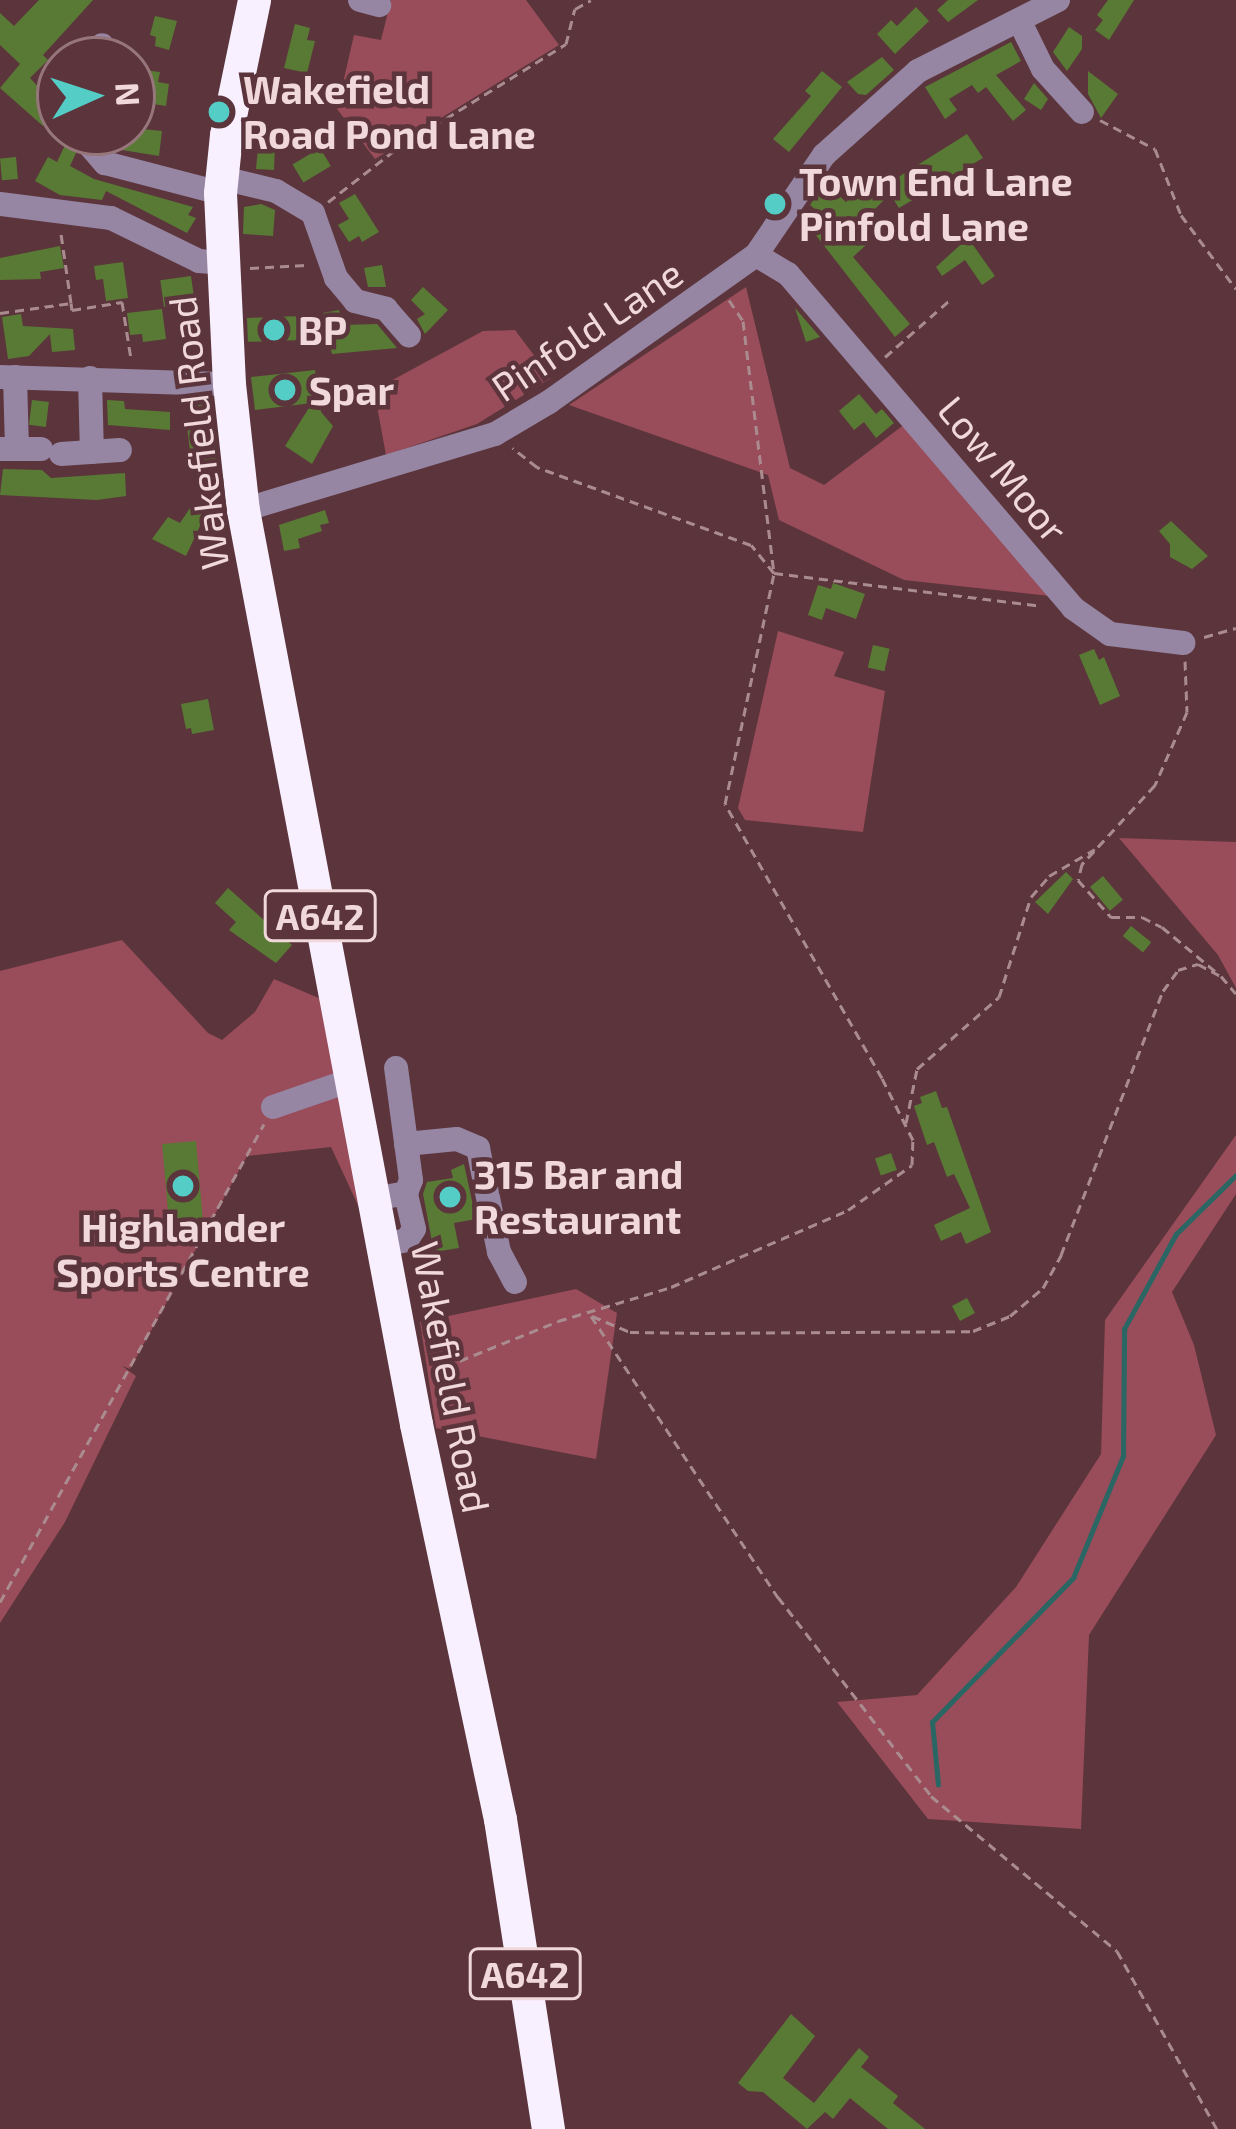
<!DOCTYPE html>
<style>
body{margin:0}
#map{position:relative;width:1236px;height:2129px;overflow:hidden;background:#5b353b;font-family:"Exo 2",sans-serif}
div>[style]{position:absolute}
.green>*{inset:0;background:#994c59}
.stream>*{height:4.5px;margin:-2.25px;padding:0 2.25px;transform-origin:2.25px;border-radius:2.25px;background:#2a6764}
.building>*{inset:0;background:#597a35;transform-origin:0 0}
.path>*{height:3px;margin-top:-1.5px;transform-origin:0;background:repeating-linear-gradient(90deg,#aa8b8f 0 9px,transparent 0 15px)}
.minor>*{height:24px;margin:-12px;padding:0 12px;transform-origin:12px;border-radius:12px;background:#9685a3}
.highway>*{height:33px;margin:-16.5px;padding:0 16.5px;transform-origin:16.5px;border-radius:16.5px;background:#f8f0ff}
.dots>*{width:33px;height:33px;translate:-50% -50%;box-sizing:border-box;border:6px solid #5b353b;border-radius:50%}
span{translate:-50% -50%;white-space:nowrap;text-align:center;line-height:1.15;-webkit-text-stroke:9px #5b353b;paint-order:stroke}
.shield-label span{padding:3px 9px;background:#5b353b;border:3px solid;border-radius:9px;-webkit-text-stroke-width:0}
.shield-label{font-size:36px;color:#f1d8db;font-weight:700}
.poi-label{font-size:39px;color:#f1d8db;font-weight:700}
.left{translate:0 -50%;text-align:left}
.street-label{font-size:39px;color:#f1d8db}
.north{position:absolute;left:36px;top:36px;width:120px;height:120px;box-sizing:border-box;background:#5b353b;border:3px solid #97767b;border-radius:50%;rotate:87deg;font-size:33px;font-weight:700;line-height:48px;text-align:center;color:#f1d8db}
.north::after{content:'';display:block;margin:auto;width:42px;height:54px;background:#54cdc7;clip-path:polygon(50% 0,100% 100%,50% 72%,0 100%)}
</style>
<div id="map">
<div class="green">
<div style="clip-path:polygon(391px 0,526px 0,559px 45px,375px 159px,337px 109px,354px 35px,381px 40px)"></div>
<div style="clip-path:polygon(746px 287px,790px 468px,824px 485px,905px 424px,1050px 596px,904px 580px,779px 520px,768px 475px,569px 405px)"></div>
<div style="clip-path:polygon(515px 330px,551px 378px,477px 424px,386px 455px,374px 390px,483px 331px)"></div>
<div style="clip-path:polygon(778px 631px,844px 652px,834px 676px,885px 691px,863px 832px,745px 820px,738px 808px)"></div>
<div style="clip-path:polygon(1119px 838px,1236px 842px,1236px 988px,1218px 955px)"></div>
<div style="clip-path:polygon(122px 940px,208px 1033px,222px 1040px,255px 1012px,274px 979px,321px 999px,362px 1214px,331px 1147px,247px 1156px,130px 1369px,122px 1366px,136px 1376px,65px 1522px,0 1623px,0 971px)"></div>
<div style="clip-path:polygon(1236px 1135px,1236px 1194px,1172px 1292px,1194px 1345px,1216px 1435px,1089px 1635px,1081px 1829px,928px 1819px,837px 1702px,917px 1695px,1016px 1587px,1101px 1454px,1105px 1320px)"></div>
<div style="clip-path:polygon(576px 1289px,617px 1313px,596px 1459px,436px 1428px,420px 1322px)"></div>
</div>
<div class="stream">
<div style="left:938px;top:1785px;width:63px;rotate:-95.4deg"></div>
<div style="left:932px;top:1722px;width:202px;rotate:-45.6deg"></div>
<div style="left:1073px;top:1578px;width:132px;rotate:-67.7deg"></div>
<div style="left:1123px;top:1456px;width:127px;rotate:-89.5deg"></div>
<div style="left:1124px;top:1329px;width:108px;rotate:-61.3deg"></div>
<div style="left:1176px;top:1234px;width:84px;rotate:-44.5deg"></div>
</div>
<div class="building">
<div style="clip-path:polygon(39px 0,93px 0,43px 55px,48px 60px,30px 78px,58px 108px,43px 126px,0 88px,20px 64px,0 45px,0 13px,14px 26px)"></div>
<div style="clip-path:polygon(948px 0,978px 0,948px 22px,937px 10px)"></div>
<div style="clip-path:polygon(1108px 0,1134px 0,1109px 40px,1095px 30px,1103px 20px,1097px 15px)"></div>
<div style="clip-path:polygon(916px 7px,929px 21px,895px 54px,877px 34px,891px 20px,897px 26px)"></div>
<div style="clip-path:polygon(155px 16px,177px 21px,169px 50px,155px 46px,156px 37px,150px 35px)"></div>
<div style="clip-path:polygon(295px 24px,310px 28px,307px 40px,315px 41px,307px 73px,284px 68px)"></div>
<div style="clip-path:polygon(1069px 27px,1082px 36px,1082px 49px,1067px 71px,1053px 52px)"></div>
<div style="clip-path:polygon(1011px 42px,1021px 61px,996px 75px,1026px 110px,1013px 121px,986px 87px,978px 93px,972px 85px,949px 99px,957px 110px,945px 119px,925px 87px)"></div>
<div style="clip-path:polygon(882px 57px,894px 70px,866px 95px,858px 94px,847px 82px)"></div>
<div style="clip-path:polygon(143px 70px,160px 72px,158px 82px,169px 84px,166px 106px,153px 104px,154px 92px,132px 89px,134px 72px)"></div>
<div style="clip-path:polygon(822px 71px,842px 87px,789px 152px,773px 139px,811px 96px,805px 91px)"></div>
<div style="clip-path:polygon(1088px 71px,1118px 94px,1101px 118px,1088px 94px)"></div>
<div style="clip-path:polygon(1034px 83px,1048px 99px,1041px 110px,1024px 99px)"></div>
<div style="clip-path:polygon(132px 128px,162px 131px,159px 156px,116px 149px,117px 140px,127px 141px)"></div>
<div style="clip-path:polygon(269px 133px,275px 143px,274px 170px,256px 169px,259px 138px)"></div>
<div style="clip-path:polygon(967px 134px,983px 158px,899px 208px,890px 194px,854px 230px,866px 245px,853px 257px,910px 324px,895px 337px,815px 234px,829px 221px,810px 205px,819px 192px,825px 198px,833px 190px,846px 202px,864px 185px,873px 193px)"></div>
<div style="clip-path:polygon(67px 141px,76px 153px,70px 166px,94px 179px,193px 207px,188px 215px,196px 218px,187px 233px,106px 191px,102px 200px,60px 195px,35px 181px,48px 157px,57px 162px)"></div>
<div style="left:320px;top:148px;width:21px;height:32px;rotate:59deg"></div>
<div style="left:16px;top:157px;width:22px;height:16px;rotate:85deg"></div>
<div style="clip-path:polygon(355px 194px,379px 232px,362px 242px,359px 236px,349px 242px,338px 225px,349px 219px,339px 203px)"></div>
<div style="clip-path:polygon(261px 204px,275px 210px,273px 236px,243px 234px,244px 207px)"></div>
<div style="clip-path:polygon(968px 238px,995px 276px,982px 285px,965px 260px,942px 276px,936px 267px)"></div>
<div style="clip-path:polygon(60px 246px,64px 268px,40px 272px,41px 279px,0 280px,0 258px)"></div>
<div style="clip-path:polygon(123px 262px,128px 298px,106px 301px,103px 279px,96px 280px,94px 266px)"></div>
<div style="clip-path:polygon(382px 265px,386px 287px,368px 287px,364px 268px)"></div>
<div style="left:191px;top:276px;width:27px;height:31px;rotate:82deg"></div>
<div style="clip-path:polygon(423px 287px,448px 310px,425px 334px,417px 319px,425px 314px,411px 300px)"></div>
<div style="clip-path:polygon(795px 308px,820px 337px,806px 342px)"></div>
<div style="clip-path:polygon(162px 309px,166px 339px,143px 342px,142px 334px,130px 335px,127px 313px)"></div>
<div style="clip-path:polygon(339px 310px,342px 325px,377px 324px,397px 348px,332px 354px,323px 313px)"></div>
<div style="clip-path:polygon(21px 314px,23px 326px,73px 329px,75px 350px,52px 352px,50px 334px,29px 356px,8px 359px,2px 317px)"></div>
<div style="left:301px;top:316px;width:24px;height:54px;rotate:88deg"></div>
<div style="clip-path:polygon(315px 370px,321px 412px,333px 426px,312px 464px,285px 446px,312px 403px,255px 410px,251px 377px)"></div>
<div style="clip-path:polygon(859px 394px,876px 414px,882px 409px,894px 423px,876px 438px,864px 422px,854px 430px,839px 411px)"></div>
<div style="left:32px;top:400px;width:17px;height:25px;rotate:7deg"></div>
<div style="clip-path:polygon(107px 400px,124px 401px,125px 409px,170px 412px,170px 430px,108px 425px)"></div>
<div style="clip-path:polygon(210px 404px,217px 465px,192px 468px,187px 426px,200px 424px,198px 405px)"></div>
<div style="clip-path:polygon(3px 469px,42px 470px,51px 478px,125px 473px,126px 496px,97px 500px,0 495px)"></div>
<div style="clip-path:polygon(190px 508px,205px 515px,186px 556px,152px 539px,168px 517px,180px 523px)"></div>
<div style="clip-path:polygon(325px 510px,329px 523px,320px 525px,322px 531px,298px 539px,300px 548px,284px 551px,279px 525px)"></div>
<div style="clip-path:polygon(1171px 521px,1208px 556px,1192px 569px,1170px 557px,1170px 544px,1159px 531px)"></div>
<div style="clip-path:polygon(833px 583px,865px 594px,856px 619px,826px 608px,822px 620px,808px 615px,818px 585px,831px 589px)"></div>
<div style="left:873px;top:645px;width:17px;height:23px;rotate:13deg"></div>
<div style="clip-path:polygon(1094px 649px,1099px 660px,1104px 657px,1120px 696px,1100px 705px,1079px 655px)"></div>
<div style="clip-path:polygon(208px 699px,214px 730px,192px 734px,191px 728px,186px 729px,181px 704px)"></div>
<div style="clip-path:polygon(1066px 872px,1073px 879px,1048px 914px,1035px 902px)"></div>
<div style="left:1103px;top:876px;width:31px;height:17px;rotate:50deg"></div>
<div style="clip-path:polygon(228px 888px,292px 945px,276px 963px,229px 930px,236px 922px,215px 903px)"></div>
<div style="left:1131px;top:926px;width:26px;height:13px;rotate:39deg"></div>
<div style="clip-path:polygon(936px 1091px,942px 1108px,947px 1107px,991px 1232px,966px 1244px,961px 1232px,941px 1241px,934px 1225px,970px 1208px,954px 1174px,947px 1177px,934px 1142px,927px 1145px,914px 1106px,922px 1103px,920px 1097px)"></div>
<div style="left:196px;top:1141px;width:86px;height:34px;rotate:85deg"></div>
<div style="left:891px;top:1153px;width:18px;height:17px;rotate:71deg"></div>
<div style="clip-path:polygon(464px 1164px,476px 1219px,454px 1223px,459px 1248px,434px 1252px,423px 1194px,427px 1182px,453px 1178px,451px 1170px)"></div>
<div style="left:967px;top:1298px;width:17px;height:17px;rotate:62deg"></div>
<div style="clip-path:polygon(791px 2014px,815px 2036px,783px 2078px,814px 2103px,859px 2048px,869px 2057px,861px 2067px,898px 2096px,893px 2103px,925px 2129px,888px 2129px,850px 2098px,833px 2119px,825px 2112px,807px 2129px,763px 2092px,748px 2091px,738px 2083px)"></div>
</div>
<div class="path">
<div style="left:1100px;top:120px;width:62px;rotate:27.8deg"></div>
<div style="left:1155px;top:149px;width:71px;rotate:68.5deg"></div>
<div style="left:1181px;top:215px;width:92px;rotate:53.4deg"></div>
<div style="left:328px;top:202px;width:85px;rotate:-37.8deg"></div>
<div style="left:395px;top:150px;width:201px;rotate:-31.8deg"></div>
<div style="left:566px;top:44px;width:36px;rotate:-76deg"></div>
<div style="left:575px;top:9px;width:18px;rotate:-29deg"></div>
<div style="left:250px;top:268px;width:56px;rotate:-3.1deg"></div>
<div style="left:729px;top:300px;width:25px;rotate:56deg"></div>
<div style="left:743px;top:321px;width:254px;rotate:83deg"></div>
<div style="left:774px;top:573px;width:269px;rotate:7deg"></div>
<div style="left:71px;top:303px;width:7px;rotate:82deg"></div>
<div style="left:72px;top:310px;width:51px;rotate:-9.1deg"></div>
<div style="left:122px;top:302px;width:58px;rotate:81deg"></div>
<div style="left:0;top:313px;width:72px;rotate:-8deg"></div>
<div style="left:71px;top:303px;width:70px;rotate:-98.2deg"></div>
<div style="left:885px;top:357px;width:88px;rotate:-41.3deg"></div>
<div style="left:1204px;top:637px;width:33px;rotate:-16deg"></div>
<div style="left:1185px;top:661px;width:51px;rotate:87.8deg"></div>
<div style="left:1187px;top:712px;width:80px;rotate:113.7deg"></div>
<div style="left:1155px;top:785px;width:108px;rotate:132.7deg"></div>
<div style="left:1082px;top:864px;width:16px;rotate:104deg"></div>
<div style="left:1078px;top:880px;width:50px;rotate:48.3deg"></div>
<div style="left:1111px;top:917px;width:31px"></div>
<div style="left:1142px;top:917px;width:22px;rotate:27deg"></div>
<div style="left:1162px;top:927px;width:69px;rotate:39.7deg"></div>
<div style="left:906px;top:1123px;width:55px;rotate:-78.5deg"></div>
<div style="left:917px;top:1069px;width:109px;rotate:-41.3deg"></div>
<div style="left:999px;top:997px;width:105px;rotate:-72.3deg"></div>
<div style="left:1031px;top:897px;width:28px;rotate:-49deg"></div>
<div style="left:1049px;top:876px;width:53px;rotate:-30.4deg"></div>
<div style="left:591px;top:1316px;width:338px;rotate:56.4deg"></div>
<div style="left:778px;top:1597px;width:251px;rotate:52.4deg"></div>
<div style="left:931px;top:1796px;width:242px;rotate:39.8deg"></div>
<div style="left:1117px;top:1951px;width:204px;rotate:60.7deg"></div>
<div style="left:592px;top:1316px;width:41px;rotate:22.8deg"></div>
<div style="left:630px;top:1332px;width:76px;rotate:0.8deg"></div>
<div style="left:706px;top:1333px;width:267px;rotate:-0.4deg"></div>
<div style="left:973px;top:1331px;width:40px;rotate:-22deg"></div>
<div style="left:1010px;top:1316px;width:43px;rotate:-40.3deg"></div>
<div style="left:1043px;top:1288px;width:38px;rotate:-61deg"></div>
<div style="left:1061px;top:1255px;width:283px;rotate:-68.9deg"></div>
<div style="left:1163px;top:991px;width:26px;rotate:-54deg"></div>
<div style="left:1178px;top:970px;width:21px;rotate:-17deg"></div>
<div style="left:1198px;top:964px;width:26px;rotate:28deg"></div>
<div style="left:1221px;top:976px;width:23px;rotate:50deg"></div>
<div style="left:432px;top:1372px;width:136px;rotate:-22deg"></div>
<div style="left:558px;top:1321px;width:118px;rotate:-16.7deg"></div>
<div style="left:671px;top:1287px;width:193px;rotate:-23.5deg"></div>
<div style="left:848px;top:1210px;width:78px;rotate:-35.1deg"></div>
<div style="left:912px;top:1165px;width:25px;rotate:-88deg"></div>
<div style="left:913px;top:1140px;width:69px;rotate:-116.6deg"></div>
<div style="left:882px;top:1078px;width:316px;rotate:-119.8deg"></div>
<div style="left:725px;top:804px;width:236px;rotate:-78deg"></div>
<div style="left:774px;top:573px;width:36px;rotate:-129deg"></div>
<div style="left:751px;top:545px;width:228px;rotate:-160deg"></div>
<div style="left:537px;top:467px;width:31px;rotate:-142deg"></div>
<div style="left:0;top:1602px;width:546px;rotate:-61.09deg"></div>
</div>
<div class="minor">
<div style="left:360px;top:0;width:20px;rotate:15deg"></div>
<div style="left:1020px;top:22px;width:52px;rotate:63.9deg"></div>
<div style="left:1043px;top:69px;width:58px;rotate:47.8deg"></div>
<div style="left:96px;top:60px;width:16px;rotate:-68deg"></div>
<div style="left:87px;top:132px;width:14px;rotate:78deg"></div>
<div style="left:90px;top:146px;width:23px;rotate:49deg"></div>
<div style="left:105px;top:163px;width:119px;rotate:14.6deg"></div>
<div style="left:222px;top:178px;width:56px;rotate:13.5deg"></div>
<div style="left:276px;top:191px;width:43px;rotate:30.7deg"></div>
<div style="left:313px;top:213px;width:69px;rotate:70.5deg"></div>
<div style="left:336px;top:278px;width:30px;rotate:50deg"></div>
<div style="left:355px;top:301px;width:32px;rotate:14deg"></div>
<div style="left:386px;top:309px;width:35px;rotate:49deg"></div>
<div style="left:0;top:204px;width:112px;rotate:7.2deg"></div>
<div style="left:111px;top:218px;width:98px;rotate:26deg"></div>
<div style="left:199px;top:261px;width:22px;rotate:5deg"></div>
<div style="left:756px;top:255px;width:37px;rotate:31deg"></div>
<div style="left:788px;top:274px;width:439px;rotate:49.5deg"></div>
<div style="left:1073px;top:608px;width:45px;rotate:35.1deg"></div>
<div style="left:1110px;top:634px;width:74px;rotate:7deg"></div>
<div style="left:0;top:377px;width:229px;rotate:1.8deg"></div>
<div style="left:15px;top:377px;width:72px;rotate:88.4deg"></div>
<div style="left:90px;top:378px;width:74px;rotate:88.5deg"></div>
<div style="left:0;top:449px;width:41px"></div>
<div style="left:61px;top:454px;width:59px;rotate:-3.9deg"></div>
<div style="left:243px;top:510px;width:263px;rotate:-16.8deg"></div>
<div style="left:495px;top:434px;width:63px;rotate:-30.7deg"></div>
<div style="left:549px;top:402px;width:254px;rotate:-35.4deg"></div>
<div style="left:756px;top:255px;width:121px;rotate:-55.8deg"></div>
<div style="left:824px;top:155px;width:126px;rotate:-41.8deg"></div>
<div style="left:918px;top:71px;width:157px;rotate:-26.9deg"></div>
<div style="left:273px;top:1107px;width:83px;rotate:-19.1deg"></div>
<div style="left:406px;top:1144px;width:51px;rotate:-5.6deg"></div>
<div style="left:457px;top:1139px;width:23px;rotate:23deg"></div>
<div style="left:478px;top:1148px;width:106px;rotate:78.6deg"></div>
<div style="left:499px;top:1252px;width:34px;rotate:62deg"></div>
<div style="left:373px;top:1199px;width:34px;rotate:-10deg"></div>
<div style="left:406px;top:1193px;width:14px;rotate:-69deg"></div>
<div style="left:411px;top:1180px;width:113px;rotate:-97.6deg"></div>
<div style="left:382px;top:1245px;width:25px;rotate:-11deg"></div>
<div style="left:407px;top:1240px;width:13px;rotate:-58deg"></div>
<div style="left:414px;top:1229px;width:37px;rotate:-103deg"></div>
</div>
<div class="highway">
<div style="left:254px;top:0;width:138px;rotate:101.7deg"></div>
<div style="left:226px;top:135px;width:58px;rotate:95.9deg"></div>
<div style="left:220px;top:193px;width:191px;rotate:87.3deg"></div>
<div style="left:229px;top:384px;width:127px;rotate:83.7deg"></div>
<div style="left:243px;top:510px;width:930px;rotate:79.28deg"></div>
<div style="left:416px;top:1424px;width:404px;rotate:78deg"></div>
<div style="left:500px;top:1819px;width:314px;rotate:81.2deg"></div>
</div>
<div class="dots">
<div style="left:219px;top:112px;background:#54cdc7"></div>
<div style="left:775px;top:204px;background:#54cdc7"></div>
<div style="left:274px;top:330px;background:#54cdc7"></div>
<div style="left:285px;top:390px;background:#54cdc7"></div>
<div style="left:183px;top:1186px;background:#54cdc7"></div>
<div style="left:450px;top:1197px;background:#54cdc7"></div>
</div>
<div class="shield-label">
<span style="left:320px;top:916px">A642</span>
<span style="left:525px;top:1974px">A642</span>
</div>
<div class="poi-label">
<span class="left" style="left:243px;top:112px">Wakefield<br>Road Pond Lane</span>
<span class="left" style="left:799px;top:204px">Town End Lane<br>Pinfold Lane</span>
<span class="left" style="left:298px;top:330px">BP</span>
<span class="left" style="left:309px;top:390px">Spar</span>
<span class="left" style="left:474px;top:1197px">315 Bar and<br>Restaurant</span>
<span style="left:183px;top:1250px">Highlander<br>Sports Centre</span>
</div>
<div class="street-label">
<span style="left:587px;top:330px;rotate:-34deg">Pinfold Lane</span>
<span style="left:198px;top:433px;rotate:-97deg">Wakefield Road</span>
<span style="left:1003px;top:469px;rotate:50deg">Low Moor</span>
<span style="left:451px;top:1377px;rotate:79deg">Wakefield Road</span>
</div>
<div class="north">N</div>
</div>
